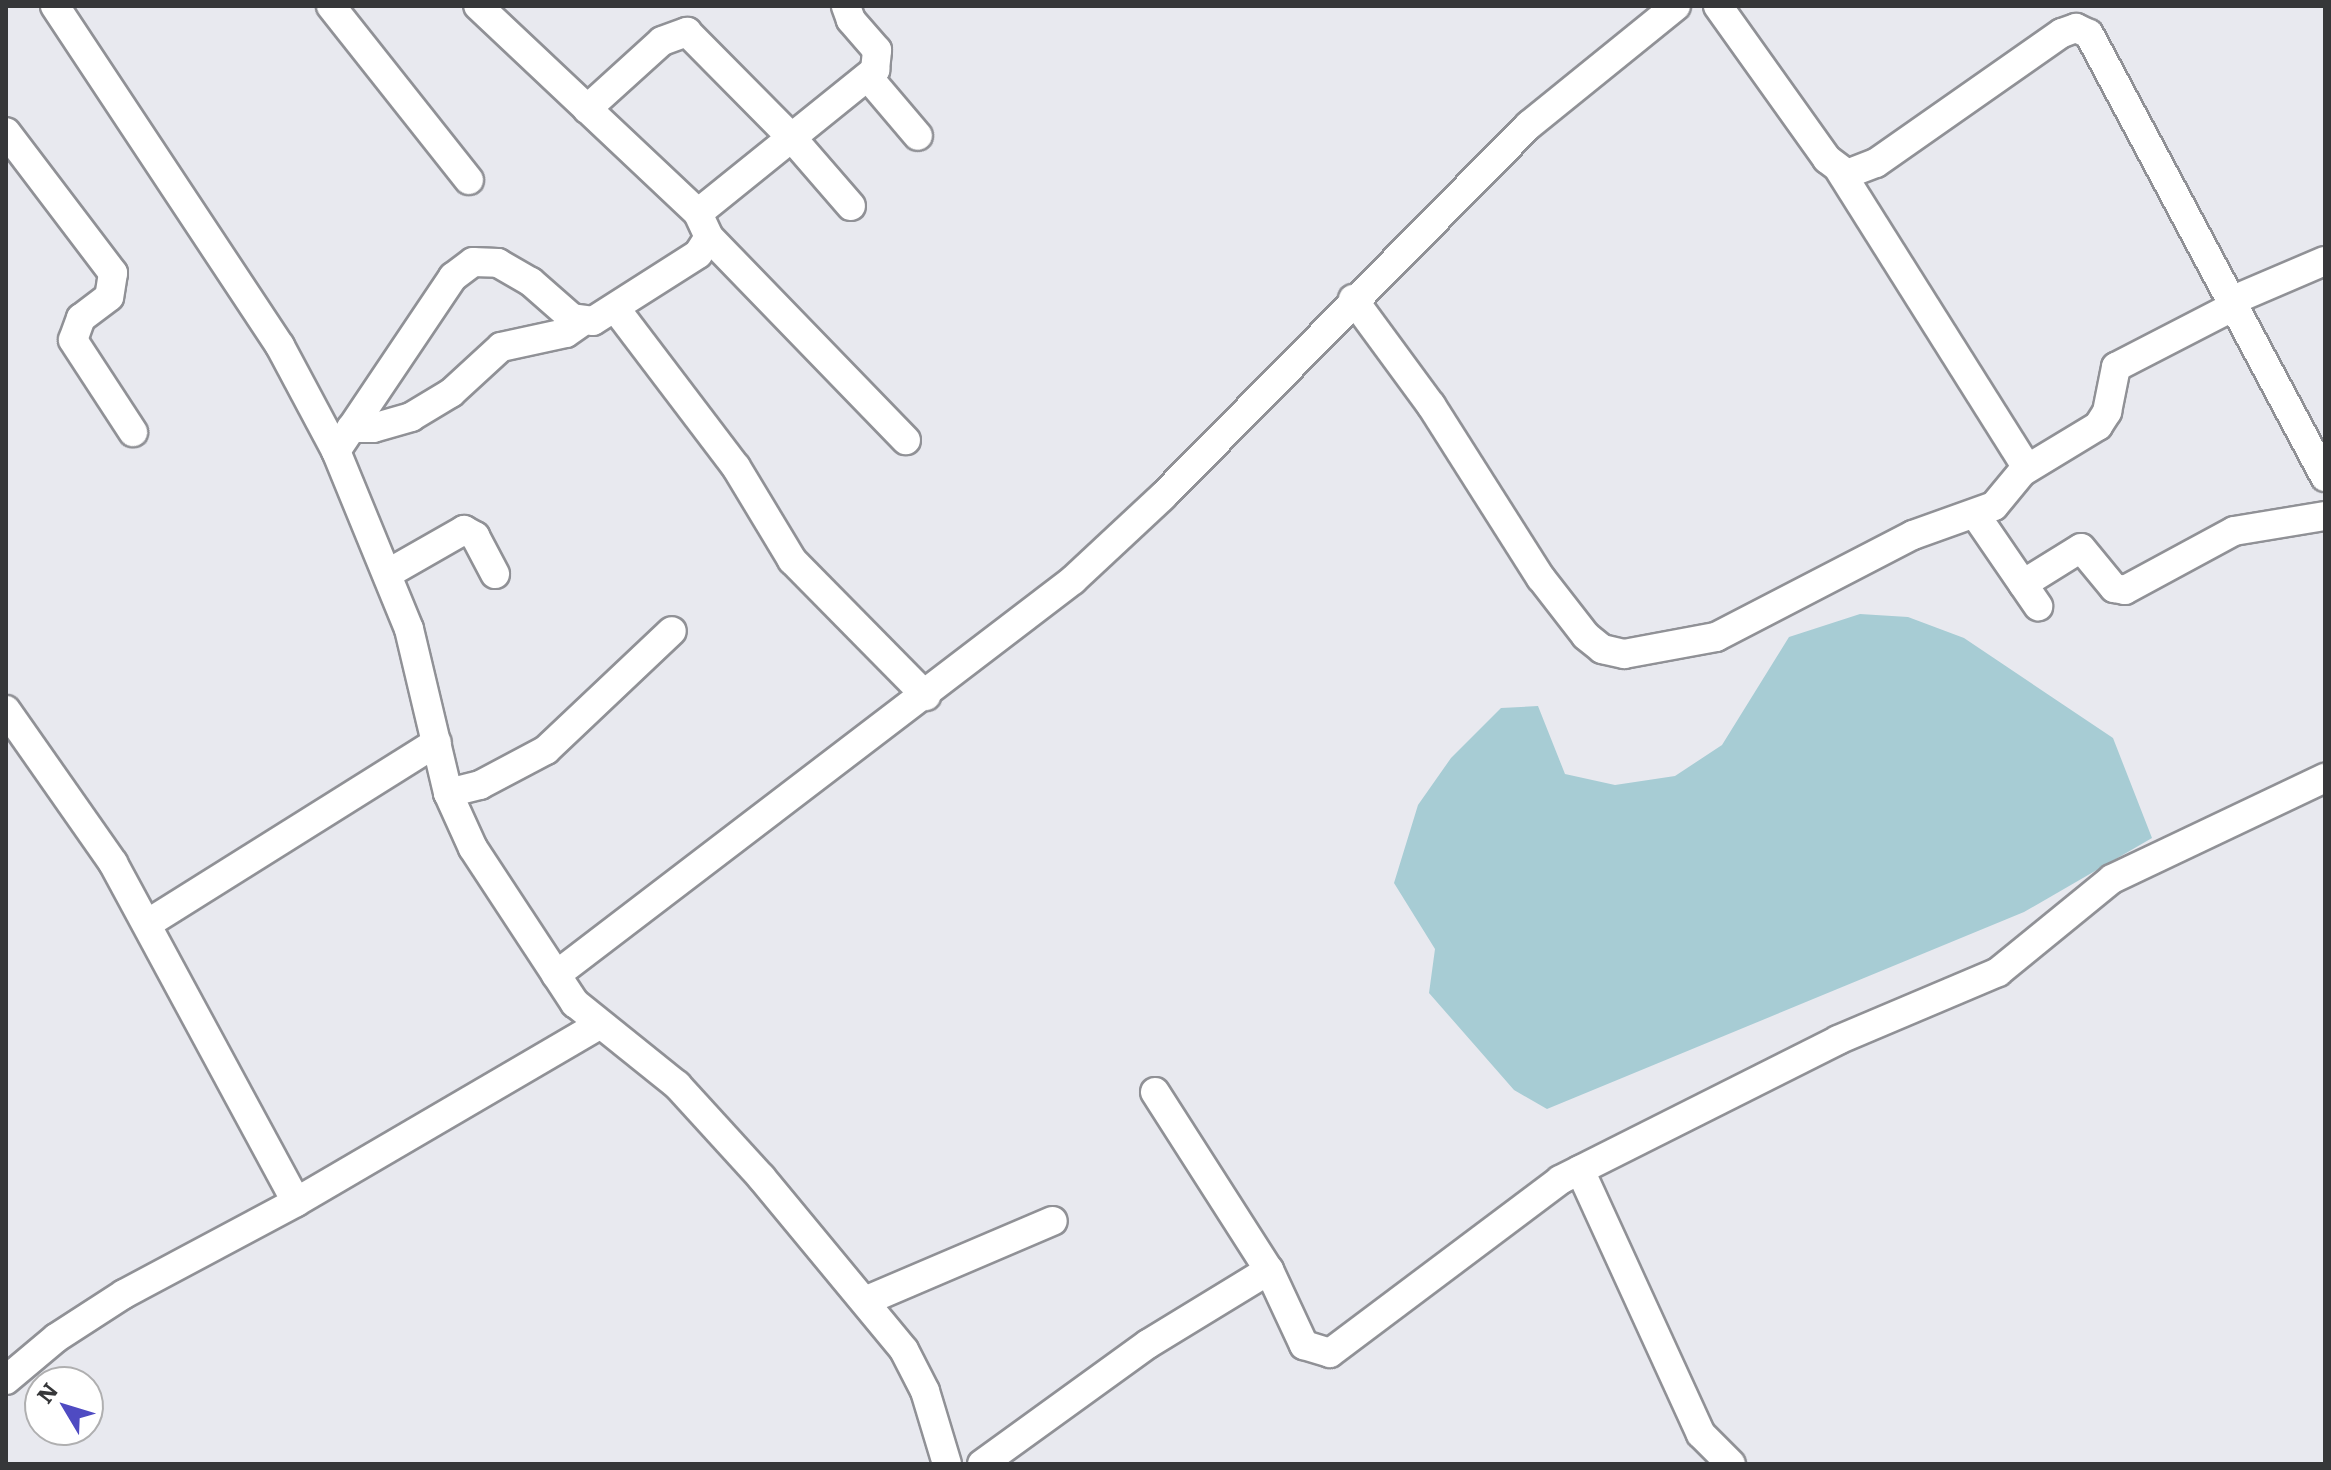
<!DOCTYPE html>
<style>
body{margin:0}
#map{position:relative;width:2331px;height:1470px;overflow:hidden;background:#e8e9ef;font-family:Literata,serif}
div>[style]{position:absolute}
.water>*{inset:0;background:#a7ccd4}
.roads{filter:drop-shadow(2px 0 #909196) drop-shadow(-2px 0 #909196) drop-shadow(0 2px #909196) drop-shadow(0 -2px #909196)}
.minor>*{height:28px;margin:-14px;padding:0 14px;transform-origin:14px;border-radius:14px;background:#fff}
span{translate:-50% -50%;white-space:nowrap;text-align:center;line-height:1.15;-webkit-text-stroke:8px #fff;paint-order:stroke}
.frame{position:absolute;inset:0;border:8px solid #363739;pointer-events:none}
.north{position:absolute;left:24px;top:1366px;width:80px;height:80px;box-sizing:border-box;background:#fff;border:2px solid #afafb0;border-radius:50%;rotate:308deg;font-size:22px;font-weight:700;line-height:32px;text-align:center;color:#363739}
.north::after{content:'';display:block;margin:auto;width:28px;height:36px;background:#4f4bc2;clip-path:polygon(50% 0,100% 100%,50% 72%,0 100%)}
</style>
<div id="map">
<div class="water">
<div style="clip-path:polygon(1860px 614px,1908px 617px,1964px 638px,2113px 738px,2152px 838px,2024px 912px,1547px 1109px,1514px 1090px,1429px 993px,1435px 949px,1394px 883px,1418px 805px,1451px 758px,1501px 708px,1538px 706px,1565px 774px,1615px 785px,1675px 776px,1722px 745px,1789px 637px)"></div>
</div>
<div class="roads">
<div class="minor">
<div style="left:55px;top:6px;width:408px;rotate:56.5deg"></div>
<div style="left:280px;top:346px;width:119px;rotate:61.9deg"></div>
<div style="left:336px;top:451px;width:192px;rotate:67.7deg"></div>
<div style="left:409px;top:629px;width:169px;rotate:76.6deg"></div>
<div style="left:448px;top:793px;width:60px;rotate:65.6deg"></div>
<div style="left:473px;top:848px;width:186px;rotate:56.7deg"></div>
<div style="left:575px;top:1003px;width:131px;rotate:38.8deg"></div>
<div style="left:677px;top:1085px;width:125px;rotate:47.6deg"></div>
<div style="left:761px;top:1177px;width:224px;rotate:50.4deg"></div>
<div style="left:904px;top:1350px;width:46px;rotate:62.9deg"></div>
<div style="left:925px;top:1391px;width:76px;rotate:73.2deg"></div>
<div style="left:331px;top:6px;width:222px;rotate:51.6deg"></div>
<div style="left:1718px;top:6px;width:188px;rotate:54.5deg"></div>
<div style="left:1827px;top:159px;width:25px;rotate:37deg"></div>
<div style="left:1847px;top:174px;width:31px;rotate:-21deg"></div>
<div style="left:1876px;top:163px;width:227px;rotate:-35deg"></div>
<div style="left:2062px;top:33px;width:15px;rotate:-20deg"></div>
<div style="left:2076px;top:28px;width:14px;rotate:25deg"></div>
<div style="left:2089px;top:34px;width:502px;rotate:61.95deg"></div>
<div style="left:868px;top:77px;width:77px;rotate:49.7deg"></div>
<div style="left:587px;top:109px;width:101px;rotate:-42.2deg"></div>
<div style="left:662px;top:41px;width:27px;rotate:-20deg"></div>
<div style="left:687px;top:32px;width:149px;rotate:45.3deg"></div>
<div style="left:792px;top:138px;width:90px;rotate:49.1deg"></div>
<div style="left:6px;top:132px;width:177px;rotate:52.8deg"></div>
<div style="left:113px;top:273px;width:24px;rotate:99deg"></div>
<div style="left:109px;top:297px;width:35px;rotate:143deg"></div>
<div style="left:81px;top:318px;width:23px;rotate:110deg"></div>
<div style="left:73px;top:340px;width:110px;rotate:56.9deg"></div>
<div style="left:1840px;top:171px;width:351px;rotate:57.8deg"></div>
<div style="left:698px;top:213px;width:228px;rotate:-38.9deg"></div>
<div style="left:875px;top:70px;width:20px;rotate:-84deg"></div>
<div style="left:877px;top:50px;width:40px;rotate:-131deg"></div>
<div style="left:851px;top:20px;width:15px;rotate:-110deg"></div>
<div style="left:709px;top:237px;width:283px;rotate:45.9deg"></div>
<div style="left:1353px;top:299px;width:132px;rotate:53.7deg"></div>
<div style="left:1431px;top:405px;width:205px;rotate:57.6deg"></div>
<div style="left:1541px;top:578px;width:73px;rotate:52.2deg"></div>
<div style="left:1586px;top:636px;width:21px;rotate:39deg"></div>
<div style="left:1602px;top:649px;width:23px;rotate:13deg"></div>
<div style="left:1624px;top:654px;width:94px;rotate:-10.5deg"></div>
<div style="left:1716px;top:637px;width:222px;rotate:-27.4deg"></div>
<div style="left:1913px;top:535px;width:86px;rotate:-19.7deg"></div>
<div style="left:1994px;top:506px;width:44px;rotate:-50.5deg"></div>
<div style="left:2022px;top:472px;width:89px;rotate:-31.2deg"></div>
<div style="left:2098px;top:426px;width:17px;rotate:-57deg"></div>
<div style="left:2107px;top:412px;width:46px;rotate:-78.7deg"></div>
<div style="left:2116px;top:367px;width:133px;rotate:-27.3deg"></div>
<div style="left:2231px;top:301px;width:102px;rotate:-23.1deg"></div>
<div style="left:616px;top:309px;width:198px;rotate:52.8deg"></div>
<div style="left:736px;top:467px;width:109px;rotate:58.9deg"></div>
<div style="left:792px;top:560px;width:191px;rotate:45.4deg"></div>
<div style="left:351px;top:428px;width:22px"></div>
<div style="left:373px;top:428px;width:40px;rotate:-16deg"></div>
<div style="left:411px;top:417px;width:47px;rotate:-31deg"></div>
<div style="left:451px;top:393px;width:68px;rotate:-42.6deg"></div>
<div style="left:501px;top:347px;width:66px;rotate:-12.2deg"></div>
<div style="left:566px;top:333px;width:21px;rotate:-35deg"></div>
<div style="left:336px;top:451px;width:210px;rotate:-56.1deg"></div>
<div style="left:453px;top:277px;width:25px;rotate:-37deg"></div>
<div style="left:473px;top:262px;width:25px;rotate:2deg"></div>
<div style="left:498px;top:263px;width:38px;rotate:30deg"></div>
<div style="left:531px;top:282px;width:55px;rotate:41.3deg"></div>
<div style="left:572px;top:318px;width:21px;rotate:8deg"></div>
<div style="left:593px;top:321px;width:125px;rotate:-32.5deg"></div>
<div style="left:698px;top:254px;width:20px;rotate:-57deg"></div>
<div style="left:709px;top:237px;width:26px;rotate:-115deg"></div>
<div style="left:698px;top:213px;width:302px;rotate:-136.7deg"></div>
<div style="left:1975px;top:514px;width:112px;rotate:55.6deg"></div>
<div style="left:387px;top:574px;width:89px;rotate:-29.7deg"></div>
<div style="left:464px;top:530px;width:13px;rotate:29deg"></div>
<div style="left:475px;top:536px;width:43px;rotate:62.2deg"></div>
<div style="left:2023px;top:584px;width:68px;rotate:-31.8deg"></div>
<div style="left:2081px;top:548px;width:52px;rotate:50.5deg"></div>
<div style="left:2114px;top:588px;width:11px;rotate:10deg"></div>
<div style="left:2125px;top:590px;width:124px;rotate:-28.4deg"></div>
<div style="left:2234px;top:531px;width:92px;rotate:-9.4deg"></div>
<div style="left:6px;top:710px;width:187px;rotate:55deg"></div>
<div style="left:113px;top:863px;width:385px;rotate:61.6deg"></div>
<div style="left:448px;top:793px;width:33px;rotate:-14deg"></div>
<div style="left:480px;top:785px;width:75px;rotate:-27.9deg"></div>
<div style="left:546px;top:750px;width:173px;rotate:-43.4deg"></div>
<div style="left:147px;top:924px;width:342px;rotate:-32.1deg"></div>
<div style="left:556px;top:975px;width:651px;rotate:-37.38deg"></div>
<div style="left:1073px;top:580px;width:122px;rotate:-43deg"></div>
<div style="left:1162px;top:497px;width:523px;rotate:-45.39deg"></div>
<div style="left:1529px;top:125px;width:189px;rotate:-39deg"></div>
<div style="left:1155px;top:1092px;width:211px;rotate:57.4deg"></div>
<div style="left:1580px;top:1170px;width:290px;rotate:65.4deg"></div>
<div style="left:1701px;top:1434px;width:42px;rotate:45deg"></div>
<div style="left:865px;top:1301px;width:204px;rotate:-23.1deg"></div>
<div style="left:6px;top:1380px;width:65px;rotate:-40deg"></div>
<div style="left:56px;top:1338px;width:81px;rotate:-32.9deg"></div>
<div style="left:124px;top:1294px;width:195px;rotate:-28.1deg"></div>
<div style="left:296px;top:1202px;width:349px;rotate:-30.3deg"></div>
<div style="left:982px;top:1464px;width:205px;rotate:-35.9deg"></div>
<div style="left:1148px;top:1344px;width:142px;rotate:-31.4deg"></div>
<div style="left:1269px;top:1270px;width:83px;rotate:65deg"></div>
<div style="left:1304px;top:1345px;width:27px;rotate:17deg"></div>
<div style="left:1330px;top:1353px;width:288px;rotate:-36.9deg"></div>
<div style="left:1560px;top:1180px;width:311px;rotate:-26.7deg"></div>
<div style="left:1838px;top:1040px;width:174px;rotate:-23deg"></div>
<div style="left:1998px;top:972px;width:147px;rotate:-39.2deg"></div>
<div style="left:2112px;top:879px;width:236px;rotate:-25.4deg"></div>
</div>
</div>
<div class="frame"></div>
<div class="north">N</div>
</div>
